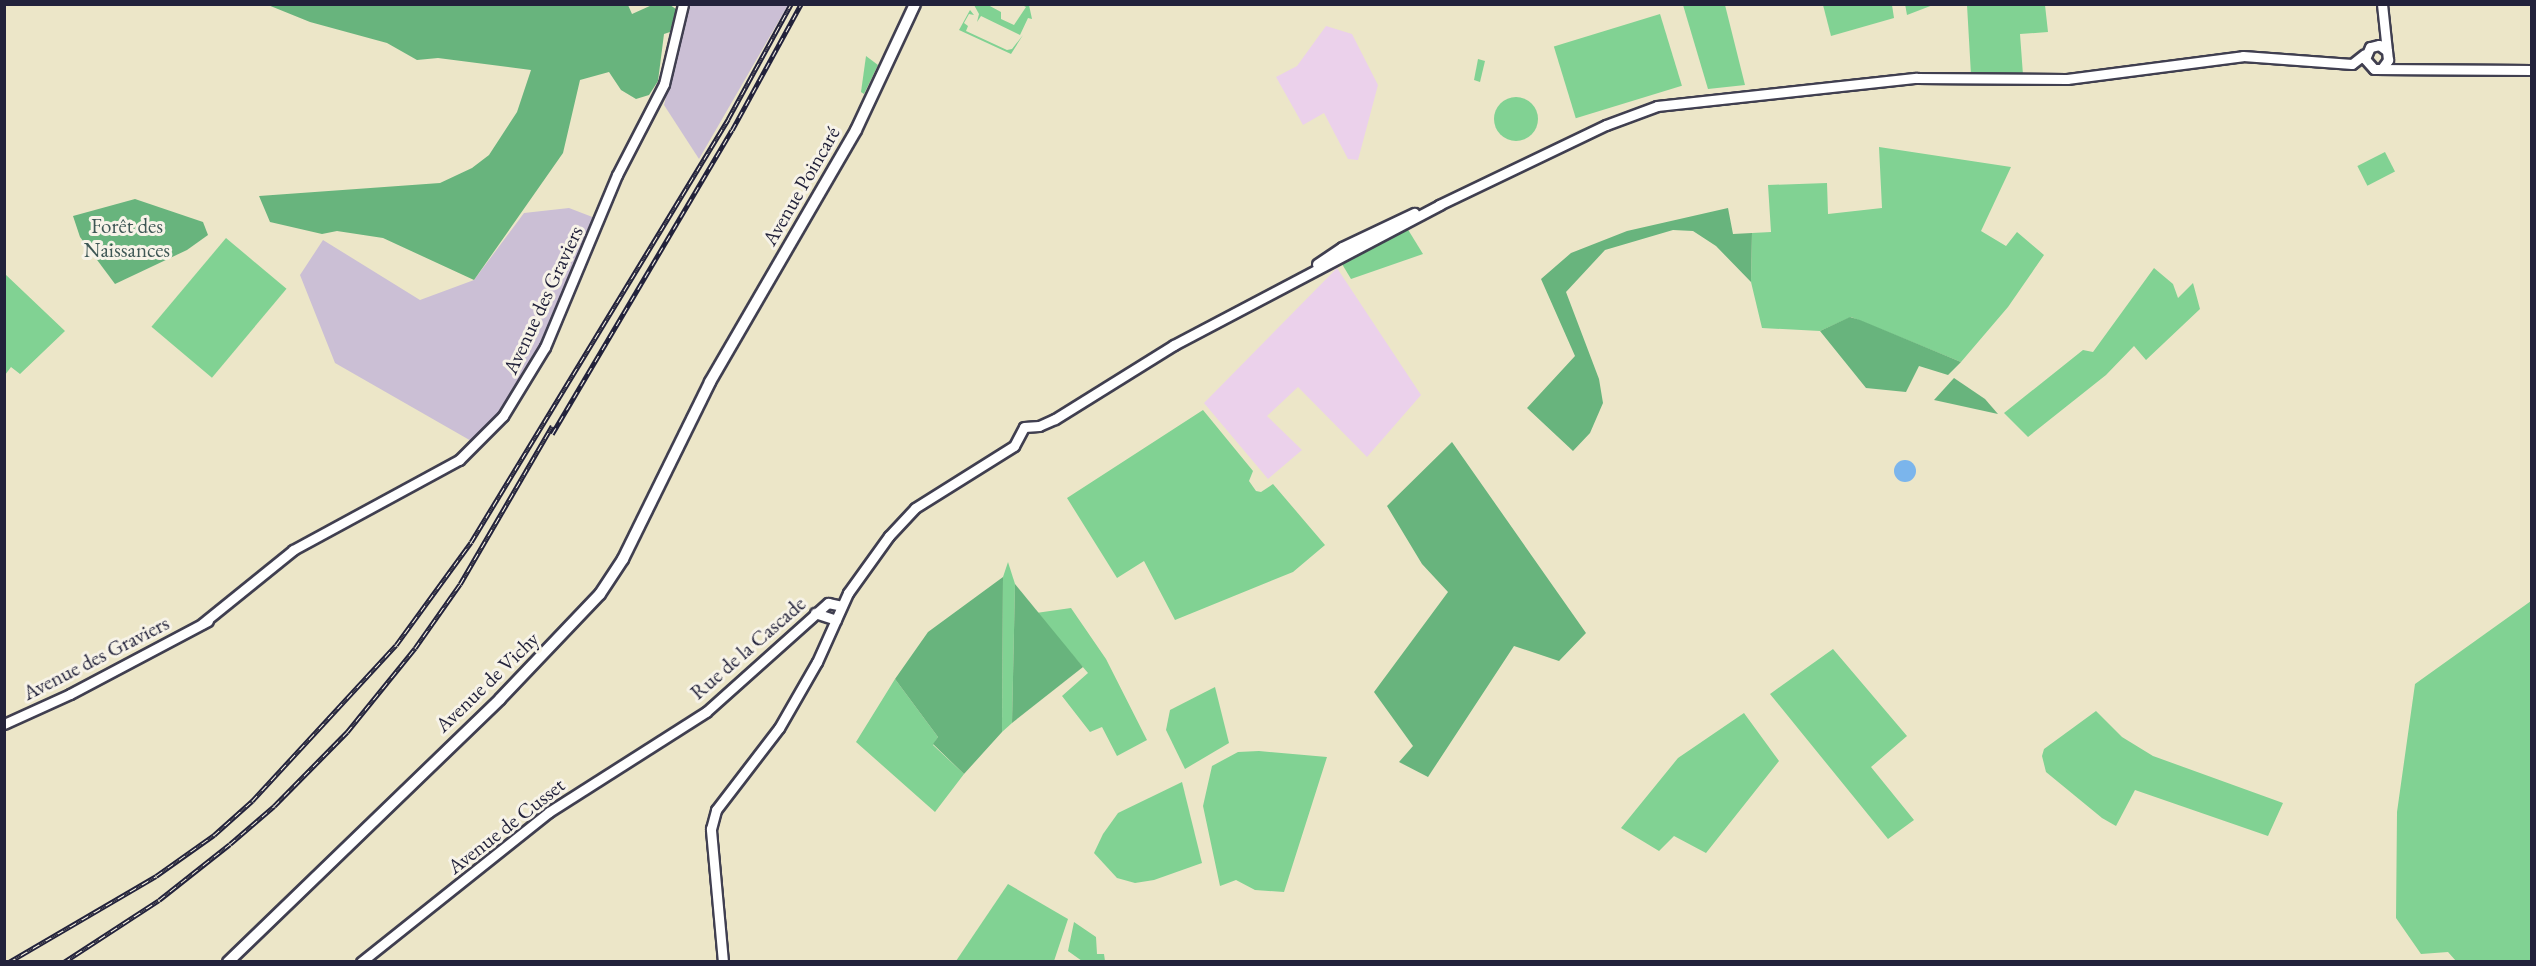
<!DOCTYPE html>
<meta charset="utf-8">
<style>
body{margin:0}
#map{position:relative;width:2536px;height:966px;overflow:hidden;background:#ece6c8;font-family:"EB Garamond",serif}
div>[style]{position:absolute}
.built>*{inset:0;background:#ebd1eb}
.industrial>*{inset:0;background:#cbbfd5}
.green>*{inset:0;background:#81d293;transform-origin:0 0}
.round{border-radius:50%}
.forest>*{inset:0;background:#68b47d}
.water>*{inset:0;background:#7bb5ec}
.roads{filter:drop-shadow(2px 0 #403f50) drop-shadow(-2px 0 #403f50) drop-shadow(0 2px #403f50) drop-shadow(0 -2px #403f50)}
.secondary>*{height:9px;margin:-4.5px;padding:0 4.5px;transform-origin:4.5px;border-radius:4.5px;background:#fff}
.primary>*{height:10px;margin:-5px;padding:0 5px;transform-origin:5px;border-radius:5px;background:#fff}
.rail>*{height:4.5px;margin-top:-2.25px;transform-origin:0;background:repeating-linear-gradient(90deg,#f7f3e8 0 7px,#22223b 0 14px);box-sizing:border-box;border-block:2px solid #22223b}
span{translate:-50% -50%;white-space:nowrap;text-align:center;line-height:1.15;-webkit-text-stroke:6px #f7f3e8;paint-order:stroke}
.street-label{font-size:21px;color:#22223b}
.park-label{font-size:21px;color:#3e5755}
.frame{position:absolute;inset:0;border:6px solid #22223b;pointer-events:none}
</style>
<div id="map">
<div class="built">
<div style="clip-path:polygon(1326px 26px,1352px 34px,1378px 85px,1358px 160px,1348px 159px,1324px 113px,1303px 125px,1276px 77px,1297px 66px)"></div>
<div style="clip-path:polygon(1337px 268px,1421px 395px,1367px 457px,1298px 387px,1267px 416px,1302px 450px,1268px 479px,1204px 403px)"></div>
</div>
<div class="industrial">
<div style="clip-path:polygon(689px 5px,788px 5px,699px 159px,664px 105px)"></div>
<div style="clip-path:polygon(569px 208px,595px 218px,550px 332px,506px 405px,473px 442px,335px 363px,300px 275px,323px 240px,420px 300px,474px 280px,524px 213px)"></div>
</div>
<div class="green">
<div style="clip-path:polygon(1905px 4px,1933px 4px,1933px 5px,1907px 15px)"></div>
<div style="clip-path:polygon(974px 5px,988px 5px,1001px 12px,1001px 19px,1014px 25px,1026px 7px,1022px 5px,1029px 5px,1032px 19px,1028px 18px,1020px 35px,981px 16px,977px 22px,979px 14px)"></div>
<div style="clip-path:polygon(1683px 5px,1725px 5px,1745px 85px,1708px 89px)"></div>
<div style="clip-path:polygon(1823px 5px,1892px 5px,1894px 18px,1831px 36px)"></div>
<div style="clip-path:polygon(1967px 5px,2045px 5px,2048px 32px,2020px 34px,2023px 75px,1971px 75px)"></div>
<div style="clip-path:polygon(970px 10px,974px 15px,969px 14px,964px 23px,968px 26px,966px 31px,1007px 50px,1012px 49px,1023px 35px,1011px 54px,959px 30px)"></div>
<div style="left:1660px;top:14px;width:75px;height:111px;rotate:73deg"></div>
<div style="clip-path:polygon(866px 56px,878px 65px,864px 94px,861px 92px)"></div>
<div style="clip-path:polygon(1478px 59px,1485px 61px,1480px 82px,1474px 80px)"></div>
<div class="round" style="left:1494px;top:97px;width:44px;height:44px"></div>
<div style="clip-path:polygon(1879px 147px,2011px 167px,1981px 231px,2006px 246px,2017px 232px,2044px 255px,2008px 307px,1961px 362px,1851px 317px,1820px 331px,1762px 328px,1751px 282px,1752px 233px,1771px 232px,1768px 185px,1827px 183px,1828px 214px,1882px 208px)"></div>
<div style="left:2385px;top:152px;width:22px;height:31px;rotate:63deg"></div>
<div style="clip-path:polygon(1407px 228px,1423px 254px,1351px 279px,1342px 264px)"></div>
<div style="left:226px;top:238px;width:79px;height:116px;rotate:40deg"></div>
<div style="clip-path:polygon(2154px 268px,2173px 284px,2178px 298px,2193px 283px,2200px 309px,2146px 360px,2134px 346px,2106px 375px,2028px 437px,2004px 413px,2083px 350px,2093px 352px)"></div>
<div style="clip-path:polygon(5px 274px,65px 331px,20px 374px,11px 367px,5px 375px)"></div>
<div style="clip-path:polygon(1203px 410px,1253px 471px,1249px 481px,1256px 491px,1261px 492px,1273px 484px,1325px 545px,1293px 572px,1175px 620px,1144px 561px,1117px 578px,1067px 498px)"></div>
<div style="clip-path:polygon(1008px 562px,1015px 584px,1012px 723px,1002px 732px,1003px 577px)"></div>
<div style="clip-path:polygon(2531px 601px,2531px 961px,2456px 961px,2448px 952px,2421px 954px,2396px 918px,2397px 812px,2415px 684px)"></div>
<div style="clip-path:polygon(1071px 608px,1106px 659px,1147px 740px,1117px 756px,1102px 727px,1090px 732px,1062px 696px,1088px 673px,1036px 613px)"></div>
<div style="clip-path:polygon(1833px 649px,1907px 736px,1871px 767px,1914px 820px,1888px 839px,1770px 694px)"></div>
<div style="clip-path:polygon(895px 679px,938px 737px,933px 745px,964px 774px,935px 812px,856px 742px)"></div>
<div style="clip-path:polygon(1215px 687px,1229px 743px,1185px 769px,1166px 730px,1170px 710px)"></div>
<div style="clip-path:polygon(2096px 711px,2122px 737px,2153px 756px,2283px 803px,2268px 836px,2135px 790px,2116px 826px,2102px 818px,2046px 772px,2042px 756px,2044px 749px)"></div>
<div style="clip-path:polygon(1744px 713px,1779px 761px,1706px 853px,1674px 836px,1659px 851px,1621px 828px,1678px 758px)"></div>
<div style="clip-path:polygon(1259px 751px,1327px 757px,1284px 892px,1255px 890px,1236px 880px,1220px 886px,1203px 806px,1212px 766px,1238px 752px)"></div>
<div style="clip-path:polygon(1182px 782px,1202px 863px,1154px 880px,1135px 883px,1117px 878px,1094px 853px,1103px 834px,1118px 813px)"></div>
<div style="clip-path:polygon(1008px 884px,1068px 919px,1054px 961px,956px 961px)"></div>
<div style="clip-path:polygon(1074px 922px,1096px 937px,1097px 954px,1104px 954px,1105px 961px,1082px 961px,1068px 951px)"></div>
</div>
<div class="forest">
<div style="clip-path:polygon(628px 5px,632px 14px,652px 5px,670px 5px,676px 9px,670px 32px,664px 34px,658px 81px,649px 95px,636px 99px,621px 90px,609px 72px,580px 80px,563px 153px,474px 280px,383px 238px,337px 231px,322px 234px,270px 222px,259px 196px,440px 183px,472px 168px,489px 155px,517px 112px,531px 70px,438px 58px,417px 60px,387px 43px,310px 22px,268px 5px)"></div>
<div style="clip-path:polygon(135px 199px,203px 222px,208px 235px,187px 250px,115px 284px,80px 237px,73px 216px)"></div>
<div style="clip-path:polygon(1728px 208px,1733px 234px,1752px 233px,1751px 282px,1716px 246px,1693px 231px,1673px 230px,1605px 250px,1566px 292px,1599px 379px,1603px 403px,1590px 433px,1573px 451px,1527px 408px,1575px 356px,1541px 279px,1571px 253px,1627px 231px)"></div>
<div style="clip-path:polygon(1850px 317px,1860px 320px,1961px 362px,1948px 375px,1919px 366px,1906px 392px,1866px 388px,1820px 331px)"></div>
<div style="clip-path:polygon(1954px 378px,1985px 399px,1998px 414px,1934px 400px)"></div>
<div style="clip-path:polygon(1452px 442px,1586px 633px,1559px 661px,1514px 646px,1428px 777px,1399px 762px,1413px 746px,1374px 692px,1448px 592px,1422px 564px,1387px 506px)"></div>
<div style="clip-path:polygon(1003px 577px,1002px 732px,964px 774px,933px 744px,938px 737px,895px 679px,928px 632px)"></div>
<div style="clip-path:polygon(1015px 584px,1083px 667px,1012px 723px)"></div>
</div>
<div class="water">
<div class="round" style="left:1894px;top:460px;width:22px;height:22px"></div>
</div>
<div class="roads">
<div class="secondary">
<div style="left:2382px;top:4px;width:47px;rotate:83.9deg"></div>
<div style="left:2383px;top:67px;width:9px;rotate:-54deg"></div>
<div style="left:2388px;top:60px;width:9px;rotate:-96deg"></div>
<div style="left:2387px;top:51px;width:10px;rotate:-143deg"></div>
<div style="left:2379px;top:45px;width:9px;rotate:167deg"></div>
<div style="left:2370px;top:47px;width:13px;rotate:113deg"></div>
<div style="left:2365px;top:59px;width:13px;rotate:48deg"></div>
<div style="left:2374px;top:69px;width:158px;rotate:0.4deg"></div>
<div style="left:1317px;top:264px;width:30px;rotate:-34deg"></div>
<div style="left:1342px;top:247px;width:80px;rotate:-25.3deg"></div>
<div style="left:815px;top:613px;width:22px;rotate:18deg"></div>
<div style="left:203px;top:623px;width:116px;rotate:-39deg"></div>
<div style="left:293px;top:550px;width:189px;rotate:-28.5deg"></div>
<div style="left:459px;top:460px;width:62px;rotate:-45deg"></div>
<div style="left:503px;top:416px;width:81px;rotate:-58.7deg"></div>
<div style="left:545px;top:347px;width:186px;rotate:-67.3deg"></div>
<div style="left:617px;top:175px;width:102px;rotate:-62.7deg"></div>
<div style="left:664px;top:84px;width:82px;rotate:-76.6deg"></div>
<div style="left:4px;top:724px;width:72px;rotate:-24.4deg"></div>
<div style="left:70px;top:694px;width:156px;rotate:-27.9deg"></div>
<div style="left:361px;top:962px;width:241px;rotate:-38.6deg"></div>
<div style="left:549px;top:812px;width:186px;rotate:-32.5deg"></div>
<div style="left:706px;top:712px;width:164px;rotate:-41.8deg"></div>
<div style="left:828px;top:603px;width:14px;rotate:12deg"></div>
<div style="left:723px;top:962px;width:134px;rotate:-95.2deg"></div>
<div style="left:711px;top:829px;width:20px;rotate:-75deg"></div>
<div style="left:716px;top:810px;width:103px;rotate:-52.5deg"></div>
<div style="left:779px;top:728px;width:76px;rotate:-60.1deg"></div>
<div style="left:817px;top:662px;width:76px;rotate:-65.8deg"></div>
<div style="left:848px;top:593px;width:70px;rotate:-54.3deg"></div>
<div style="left:889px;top:536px;width:38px;rotate:-47deg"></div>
<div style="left:915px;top:508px;width:117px;rotate:-32.1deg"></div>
<div style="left:1014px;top:446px;width:21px;rotate:-62deg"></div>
<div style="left:1024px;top:427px;width:15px;rotate:-4deg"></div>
<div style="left:1039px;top:426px;width:17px;rotate:-24deg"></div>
<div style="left:1055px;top:419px;width:140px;rotate:-31.9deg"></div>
<div style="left:1174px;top:345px;width:300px;rotate:-27.8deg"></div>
<div style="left:1439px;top:205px;width:185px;rotate:-25.6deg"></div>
<div style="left:1606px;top:125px;width:54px;rotate:-20.4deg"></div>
<div style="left:1657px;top:106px;width:261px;rotate:-6.2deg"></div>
<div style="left:1916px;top:78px;width:151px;rotate:0.4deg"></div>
<div style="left:2067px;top:79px;width:177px;rotate:-7.4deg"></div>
<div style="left:2243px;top:56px;width:109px;rotate:4.2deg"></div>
<div style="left:2352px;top:64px;width:16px;rotate:-38deg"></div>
</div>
<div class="primary">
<div style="left:228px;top:962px;width:378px;rotate:-44deg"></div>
<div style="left:500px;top:699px;width:145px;rotate:-46.4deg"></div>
<div style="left:600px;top:594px;width:42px;rotate:-56.7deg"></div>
<div style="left:623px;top:559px;width:197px;rotate:-63.8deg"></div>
<div style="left:710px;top:382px;width:291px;rotate:-59.9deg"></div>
<div style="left:856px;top:130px;width:139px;rotate:-64.9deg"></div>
</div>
</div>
<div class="rail">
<div style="left:552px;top:434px;width:353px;rotate:-59.4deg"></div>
<div style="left:732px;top:130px;width:144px;rotate:-61.3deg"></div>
<div style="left:9px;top:962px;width:170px;rotate:-30.3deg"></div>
<div style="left:156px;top:876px;width:71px;rotate:-35.3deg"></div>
<div style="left:214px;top:835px;width:51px;rotate:-41.8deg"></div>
<div style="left:252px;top:801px;width:212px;rotate:-47.3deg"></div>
<div style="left:396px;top:645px;width:127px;rotate:-53.9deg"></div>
<div style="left:471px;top:542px;width:495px;rotate:-58.7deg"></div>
<div style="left:728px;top:119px;width:131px;rotate:-61.3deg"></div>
<div style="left:64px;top:962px;width:113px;rotate:-33.1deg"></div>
<div style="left:159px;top:900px;width:90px;rotate:-38.3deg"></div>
<div style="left:230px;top:844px;width:58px;rotate:-40.8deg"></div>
<div style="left:274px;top:806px;width:104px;rotate:-45.4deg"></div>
<div style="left:347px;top:732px;width:108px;rotate:-51deg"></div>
<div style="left:415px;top:648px;width:78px;rotate:-54.9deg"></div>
<div style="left:460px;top:584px;width:183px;rotate:-59.8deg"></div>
</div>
<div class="street-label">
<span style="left:801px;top:186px;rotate:-60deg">Avenue Poincaré</span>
<span style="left:543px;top:300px;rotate:-65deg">Avenue des Graviers</span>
<span style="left:748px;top:648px;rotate:-41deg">Rue de la Cascade</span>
<span style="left:96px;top:658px;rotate:-27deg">Avenue des Graviers</span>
<span style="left:487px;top:682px;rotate:-44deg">Avenue de Vichy</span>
<span style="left:506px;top:826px;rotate:-38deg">Avenue de Cusset</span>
</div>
<div class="park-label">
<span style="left:127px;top:238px">Forêt des<br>Naissances</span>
</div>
<div class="frame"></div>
</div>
